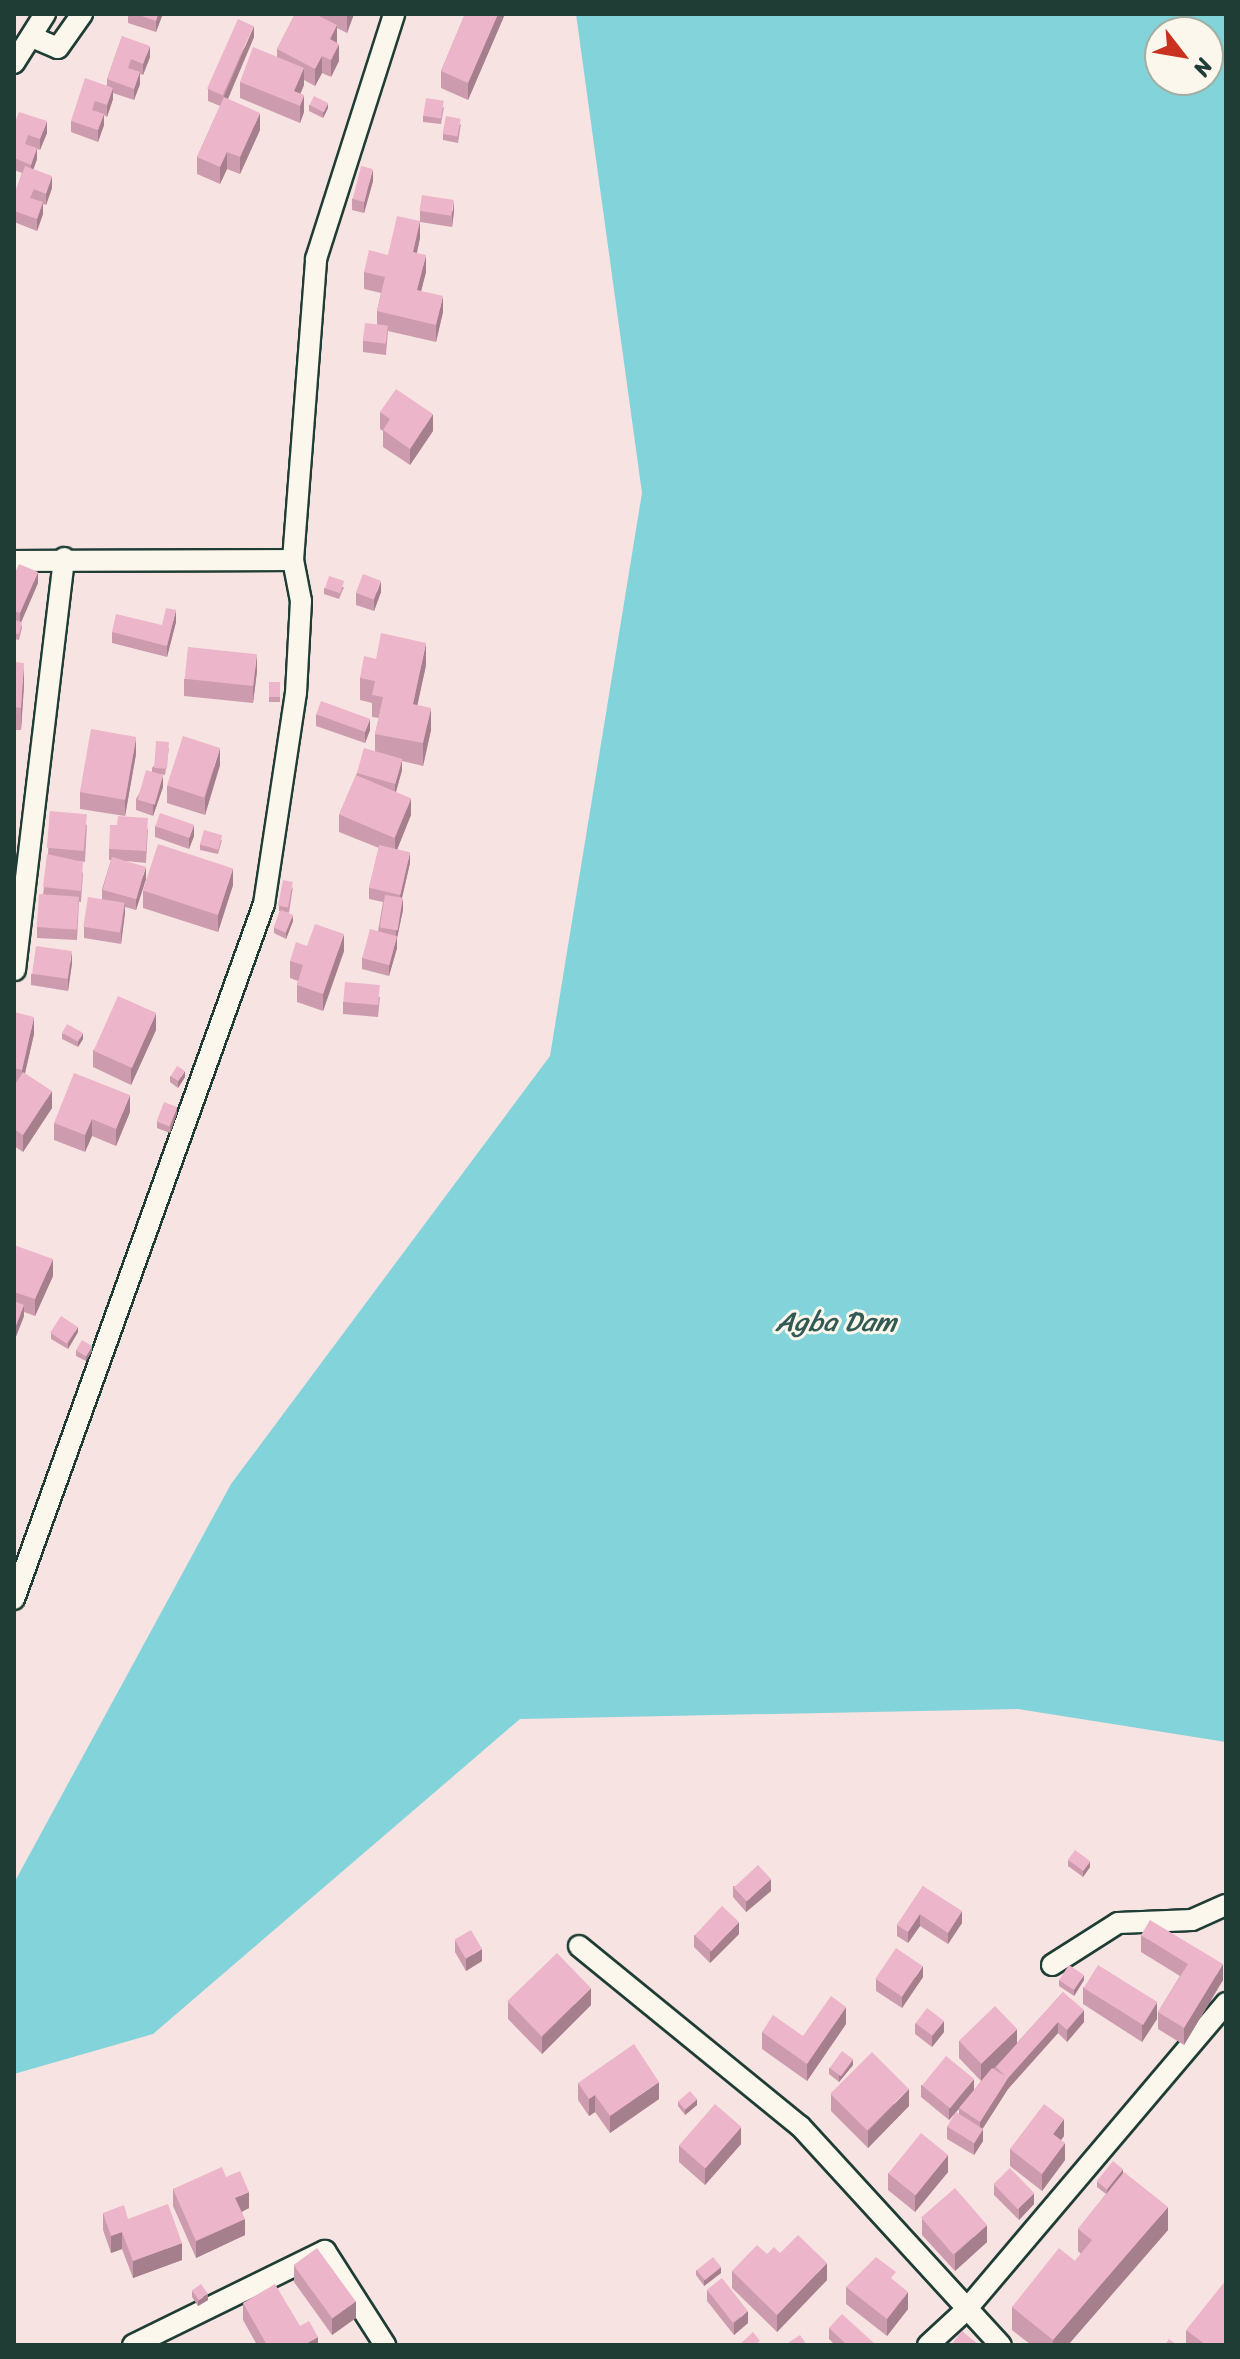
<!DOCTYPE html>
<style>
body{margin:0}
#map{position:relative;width:1240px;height:2359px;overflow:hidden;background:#f7e3e2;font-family:Sriracha,sans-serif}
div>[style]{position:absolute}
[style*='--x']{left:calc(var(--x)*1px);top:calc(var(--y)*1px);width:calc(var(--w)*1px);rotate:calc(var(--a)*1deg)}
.water>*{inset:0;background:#82d3da}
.roads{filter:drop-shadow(2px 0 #1f3d34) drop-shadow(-2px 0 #1f3d34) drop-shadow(0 2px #1f3d34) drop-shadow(0 -2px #1f3d34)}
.minor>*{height:20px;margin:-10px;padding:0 10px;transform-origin:10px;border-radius:10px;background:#fbf7ec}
.wall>*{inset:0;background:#cc9cae;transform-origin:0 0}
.shaded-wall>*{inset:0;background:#a67f8d}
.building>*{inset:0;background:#edb5ca;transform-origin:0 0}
span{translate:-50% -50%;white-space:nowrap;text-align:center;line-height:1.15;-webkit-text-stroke:6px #fbf7ec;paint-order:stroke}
.water-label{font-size:28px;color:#335b55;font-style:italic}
.frame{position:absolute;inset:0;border:16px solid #1f3d34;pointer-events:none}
.north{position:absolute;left:1144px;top:16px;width:80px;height:80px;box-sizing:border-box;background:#fbf7ec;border:2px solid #a3ada2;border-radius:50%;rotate:121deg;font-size:22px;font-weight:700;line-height:32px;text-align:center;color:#1f3d34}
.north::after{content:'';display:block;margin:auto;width:28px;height:36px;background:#c8321e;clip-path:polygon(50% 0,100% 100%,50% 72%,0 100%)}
</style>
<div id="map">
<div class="water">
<div style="clip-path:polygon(evenodd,576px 14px,1226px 14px,1226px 1742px,1018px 1709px,520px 1719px,153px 2034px,14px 2074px,14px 1883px,231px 1484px,550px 1056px,642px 493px,576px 14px,1160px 32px,1208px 32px,1208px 80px,1160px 80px,1160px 32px)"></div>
</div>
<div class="roads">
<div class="minor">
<div style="--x:32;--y:37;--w:28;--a:23"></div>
<div style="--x:58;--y:48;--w:42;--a:-54.8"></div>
<div style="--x:14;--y:63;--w:58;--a:-57.7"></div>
<div style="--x:14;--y:561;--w:279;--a:-0.2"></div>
<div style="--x:15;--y:970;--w:415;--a:-83.2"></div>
<div style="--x:14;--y:1599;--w:739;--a:-70.22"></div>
<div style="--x:264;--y:904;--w:213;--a:-81.4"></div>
<div style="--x:296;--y:693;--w:92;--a:-86.9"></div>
<div style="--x:301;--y:601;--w:42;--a:-101"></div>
<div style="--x:293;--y:560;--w:302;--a:-85.6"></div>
<div style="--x:316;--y:259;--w:257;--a:-72.3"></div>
<div style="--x:579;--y:1946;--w:285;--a:39.2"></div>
<div style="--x:800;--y:2126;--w:297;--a:47.5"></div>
<div style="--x:1052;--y:1965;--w:78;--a:-32.5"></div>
<div style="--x:1118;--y:1923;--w:74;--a:-2.3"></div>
<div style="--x:1192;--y:1920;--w:37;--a:-24"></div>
<div style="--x:133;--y:2345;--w:214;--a:-26.1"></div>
<div style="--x:325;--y:2251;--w:112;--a:57.4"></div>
<div style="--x:928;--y:2345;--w:50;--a:-42.6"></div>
<div style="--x:965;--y:2311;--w:404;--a:-49.7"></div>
</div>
</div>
<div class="wall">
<div style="clip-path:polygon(128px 14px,162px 14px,162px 16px,156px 32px,128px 23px)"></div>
<div style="clip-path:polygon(295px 14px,354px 14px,347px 33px,337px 28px,337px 43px,339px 61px,331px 77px,322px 73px,315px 86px,304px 80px,304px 85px,300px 94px,304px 112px,300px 123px,240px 98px,240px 82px,277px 57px,277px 49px)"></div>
<div style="clip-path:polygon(465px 14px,505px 14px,468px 100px,441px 88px,441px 71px)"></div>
<div style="clip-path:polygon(122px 36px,150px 57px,143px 75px,140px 74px,140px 84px,134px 100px,113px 93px,113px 99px,107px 117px,104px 115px,104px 125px,98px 142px,71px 132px,71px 121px,107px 85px,107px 79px)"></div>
<div style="clip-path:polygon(254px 37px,228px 99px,260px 130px,240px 174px,227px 169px,220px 184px,197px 174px,197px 157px,220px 106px,208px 101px,208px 89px)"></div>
<div style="clip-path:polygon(309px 105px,328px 108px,323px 118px,309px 111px)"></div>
<div style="clip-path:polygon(444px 107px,441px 124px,423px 122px,423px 116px)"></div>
<div style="clip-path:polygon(461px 124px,458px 143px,443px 140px,443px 134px)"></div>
<div style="clip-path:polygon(14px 125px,47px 133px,40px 150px,37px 149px,37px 159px,33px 170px,52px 188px,46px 205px,43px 204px,43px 214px,37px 231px,14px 222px,14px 231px,14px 196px,22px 173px,14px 170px)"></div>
<div style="clip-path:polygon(373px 181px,364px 213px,352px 210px,352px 199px)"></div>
<div style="clip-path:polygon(420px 211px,454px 211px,452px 227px,420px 222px,420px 238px,417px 253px,426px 272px,421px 291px,443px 312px,436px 342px,388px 331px,386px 355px,363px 352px,363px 341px,377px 325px,377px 311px,381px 293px,364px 289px,364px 272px,388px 255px,420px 221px)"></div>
<div style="clip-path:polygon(380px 412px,433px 431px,410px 465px,383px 447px,383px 431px,380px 429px)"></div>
<div style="clip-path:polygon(14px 575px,38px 583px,21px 622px,22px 628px,19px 640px,14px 639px)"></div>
<div style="clip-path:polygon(344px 587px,339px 599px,324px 594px,324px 588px)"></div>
<div style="clip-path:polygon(381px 592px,374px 611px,356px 605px,356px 593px)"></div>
<div style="clip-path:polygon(176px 622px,167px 657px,112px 643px,112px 632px,162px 625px)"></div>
<div style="clip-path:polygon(376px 659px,426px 665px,417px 705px,431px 730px,423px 766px,402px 761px,402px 770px,396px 792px,411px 815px,397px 849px,410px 863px,402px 898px,403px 910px,397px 938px,397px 948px,389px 976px,362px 969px,362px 958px,378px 931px,383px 902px,369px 899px,369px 888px,379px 848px,339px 832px,339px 815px,357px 773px,375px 751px,375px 734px,379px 718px,372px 717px,372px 703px,360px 700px,360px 678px)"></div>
<div style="clip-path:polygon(14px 662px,24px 685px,21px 730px,14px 730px)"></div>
<div style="clip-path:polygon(257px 671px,253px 703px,184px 696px,184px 679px)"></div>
<div style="left:269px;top:682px;width:11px;height:20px"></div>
<div style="clip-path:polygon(316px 714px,370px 730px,365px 743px,316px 726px)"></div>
<div style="clip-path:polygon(169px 748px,165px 775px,160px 774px,163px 787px,153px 816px,136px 810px,136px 799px,152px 772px,152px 768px)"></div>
<div style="clip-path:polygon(136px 754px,125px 816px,80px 809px,80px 792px)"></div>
<div style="clip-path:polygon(220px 765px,205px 815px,167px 803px,167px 786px)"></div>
<div style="clip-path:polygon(50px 811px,87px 825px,85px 862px,78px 861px,83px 874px,81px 902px,79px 902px,77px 940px,37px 938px,37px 927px,43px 895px,48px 854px)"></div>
<div style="clip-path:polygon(155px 826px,194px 836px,189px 849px,155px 837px)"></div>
<div style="clip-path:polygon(148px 829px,146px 863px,126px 861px,146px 879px,136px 910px,125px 907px,121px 944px,84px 938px,84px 927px,102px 899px,102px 889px,111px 860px,109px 860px,109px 849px)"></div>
<div style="clip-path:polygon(222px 840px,218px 854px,200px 850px,200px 844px)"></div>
<div style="clip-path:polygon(233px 885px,218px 932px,143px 908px,143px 891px)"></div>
<div style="clip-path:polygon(293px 887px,289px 913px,287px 912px,293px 921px,286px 939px,274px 933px,274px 928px,280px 911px,279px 911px,279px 906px)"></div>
<div style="clip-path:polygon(307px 946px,344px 951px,323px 1011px,297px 1002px,297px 985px,298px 981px,290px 978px,290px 961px)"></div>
<div style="clip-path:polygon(72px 963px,68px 991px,31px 985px,31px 974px)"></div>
<div style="clip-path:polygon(380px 997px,378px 1017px,343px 1014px,343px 1002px)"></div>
<div style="clip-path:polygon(14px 1012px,34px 1034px,25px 1073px,52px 1108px,23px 1152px,14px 1146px)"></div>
<div style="clip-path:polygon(156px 1030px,131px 1085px,93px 1067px,93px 1050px)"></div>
<div style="clip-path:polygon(62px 1033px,83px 1039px,78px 1047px,62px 1039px)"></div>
<div style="clip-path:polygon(170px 1076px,185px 1077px,178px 1088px,170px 1082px)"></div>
<div style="clip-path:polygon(130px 1112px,116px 1146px,92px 1136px,85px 1152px,54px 1140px,54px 1123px)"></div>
<div style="clip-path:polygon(177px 1113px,170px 1133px,157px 1128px,157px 1122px)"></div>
<div style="clip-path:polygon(14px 1245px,53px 1276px,35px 1316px,24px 1312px,24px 1316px,15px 1339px)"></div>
<div style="clip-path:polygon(78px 1332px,68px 1349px,51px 1339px,51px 1333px)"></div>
<div style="clip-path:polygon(76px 1350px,92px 1351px,86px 1361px,76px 1356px)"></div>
<div style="clip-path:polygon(1068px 1860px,1090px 1867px,1083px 1877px,1068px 1866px)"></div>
<div style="clip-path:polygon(733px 1886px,771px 1891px,746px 1912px,733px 1897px)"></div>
<div style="clip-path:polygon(923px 1886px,962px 1923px,948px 1944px,920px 1926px,908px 1943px,897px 1936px,897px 1925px)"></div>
<div style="clip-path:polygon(739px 1934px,710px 1963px,694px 1947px,694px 1935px)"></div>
<div style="clip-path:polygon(1141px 1935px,1223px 1980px,1184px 2045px,1158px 2029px,1158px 2012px,1180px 1976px,1141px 1952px)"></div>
<div style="clip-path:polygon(455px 1940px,482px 1961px,466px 1971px,455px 1952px)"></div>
<div style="clip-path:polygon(923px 1977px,902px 2008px,876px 1991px,876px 1979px)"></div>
<div style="clip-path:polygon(1059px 1980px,1084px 1980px,1074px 1996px,1059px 1986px)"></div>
<div style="clip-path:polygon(1083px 1987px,1157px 2019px,1142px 2042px,1083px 2004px)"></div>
<div style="clip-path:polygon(1063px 1992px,1084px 2022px,1067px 2042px,1058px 2033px,1008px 2089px,982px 2129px,983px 2141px,974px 2155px,947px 2139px,947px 2127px,959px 2114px,959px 2109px,949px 2120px,921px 2097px,921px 2085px,974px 2090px,981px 2081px,959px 2058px,959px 2041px,1017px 2043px)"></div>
<div style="clip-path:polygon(508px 2002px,591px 2005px,542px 2054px,508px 2019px)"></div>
<div style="clip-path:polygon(915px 2023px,944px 2032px,932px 2047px,915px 2034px)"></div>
<div style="clip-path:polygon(846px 2024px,807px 2081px,762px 2049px,762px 2032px,803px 2036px)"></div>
<div style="clip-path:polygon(853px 2065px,839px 2082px,829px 2074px,829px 2068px)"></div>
<div style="clip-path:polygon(578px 2083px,659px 2099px,610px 2133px,595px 2112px,589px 2116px,578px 2100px)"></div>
<div style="clip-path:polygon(831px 2094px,909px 2106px,868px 2148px,831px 2111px)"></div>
<div style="clip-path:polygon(678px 2101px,697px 2105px,685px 2115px,678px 2106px)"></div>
<div style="clip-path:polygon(1064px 2136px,1061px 2140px,1065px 2160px,1042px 2191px,1010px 2166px,1010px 2149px)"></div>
<div style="clip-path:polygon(741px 2144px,705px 2185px,679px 2162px,679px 2145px)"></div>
<div style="clip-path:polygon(948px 2172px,915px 2212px,888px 2190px,888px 2173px)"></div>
<div style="clip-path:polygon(1123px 2173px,1168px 2230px,1068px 2345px,1031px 2345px,1012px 2330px,1012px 2307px,1075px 2261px,1081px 2254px,1078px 2251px,1078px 2229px,1106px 2194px,1097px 2187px,1097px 2182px)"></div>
<div style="clip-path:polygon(226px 2177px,249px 2208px,242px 2212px,245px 2235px,196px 2258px,173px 2206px,173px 2189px)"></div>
<div style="clip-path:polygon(994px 2184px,1034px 2204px,1019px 2220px,994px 2195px)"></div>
<div style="clip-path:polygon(103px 2213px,128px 2219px,182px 2260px,133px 2278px,122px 2249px,111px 2253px,103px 2230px)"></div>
<div style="clip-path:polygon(922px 2218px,987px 2242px,955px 2271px,922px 2235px)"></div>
<div style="clip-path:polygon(780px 2253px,827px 2280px,777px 2332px,732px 2288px,732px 2271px,767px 2254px)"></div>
<div style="clip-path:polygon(294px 2265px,356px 2318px,332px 2335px,294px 2282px)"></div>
<div style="clip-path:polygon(696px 2270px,721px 2273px,704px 2286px,696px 2275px)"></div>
<div style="clip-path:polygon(896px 2282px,908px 2309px,887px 2336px,846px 2304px,846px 2287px)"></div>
<div style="clip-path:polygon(707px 2290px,748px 2323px,734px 2335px,707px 2301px)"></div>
<div style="clip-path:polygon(192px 2291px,208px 2300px,198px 2306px,192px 2297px)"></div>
<div style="clip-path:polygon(243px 2303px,300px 2326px,318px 2345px,257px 2345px,243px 2320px)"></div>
<div style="clip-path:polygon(829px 2328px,876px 2345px,835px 2345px,829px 2339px)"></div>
<div style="clip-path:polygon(1186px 2330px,1226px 2345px,1186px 2345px)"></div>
</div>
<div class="shaded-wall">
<div style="clip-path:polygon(158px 14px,162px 14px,162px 16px,156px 32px,156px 21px)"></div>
<div style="clip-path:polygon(348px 14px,354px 14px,347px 33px,347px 16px)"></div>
<div style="clip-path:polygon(498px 14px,505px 14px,468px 100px,468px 83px)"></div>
<div style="clip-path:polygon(337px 25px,337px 42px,330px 56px,330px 39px)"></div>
<div style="clip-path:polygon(254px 26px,254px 37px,224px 108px,224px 96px)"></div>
<div style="clip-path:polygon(339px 44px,339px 61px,331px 77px,331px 60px)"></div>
<div style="clip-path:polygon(150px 46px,150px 57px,143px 75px,143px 64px)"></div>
<div style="clip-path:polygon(322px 56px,322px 73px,315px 86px,315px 69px)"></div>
<div style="clip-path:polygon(304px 68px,304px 85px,296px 104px,294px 91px)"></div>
<div style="clip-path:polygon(140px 72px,140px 84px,134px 100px,134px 89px)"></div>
<div style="clip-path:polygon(113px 88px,113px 99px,107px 117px,107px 105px)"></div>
<div style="clip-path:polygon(304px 95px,304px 112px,300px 123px,300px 106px)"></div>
<div style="clip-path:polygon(328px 103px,328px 108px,323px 118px,323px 112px)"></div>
<div style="clip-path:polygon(260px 113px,260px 130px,240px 174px,240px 157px)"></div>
<div style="clip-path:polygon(104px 114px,104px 125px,98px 142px,98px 130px)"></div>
<div style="clip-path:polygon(47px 121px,47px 133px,40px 150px,40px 139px)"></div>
<div style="clip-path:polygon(37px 148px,37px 159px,31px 176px,31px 165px)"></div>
<div style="clip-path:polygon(227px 152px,227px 169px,220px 184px,220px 167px)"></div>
<div style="clip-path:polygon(373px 169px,373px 181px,364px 213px,364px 202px)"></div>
<div style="clip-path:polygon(52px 176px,52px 188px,46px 205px,46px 194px)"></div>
<div style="clip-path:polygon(454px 200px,454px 211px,452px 227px,452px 216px)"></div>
<div style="clip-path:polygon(43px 202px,43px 214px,37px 231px,37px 219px)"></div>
<div style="clip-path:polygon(420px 221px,420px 238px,413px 269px,413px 252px)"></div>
<div style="clip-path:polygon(426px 255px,426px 272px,417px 307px,417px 290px)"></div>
<div style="clip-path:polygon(443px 296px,443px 312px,436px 342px,436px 325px)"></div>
<div style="clip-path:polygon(433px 414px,433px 431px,410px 465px,410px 449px)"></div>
<div style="clip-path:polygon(38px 572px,38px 583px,20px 625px,20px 613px)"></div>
<div style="clip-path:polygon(381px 581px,381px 592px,374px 611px,374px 600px)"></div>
<div style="clip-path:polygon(176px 610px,176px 622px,167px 657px,167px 646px)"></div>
<div style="clip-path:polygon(426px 643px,426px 665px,413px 726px,413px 704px)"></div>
<div style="clip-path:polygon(257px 654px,257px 671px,253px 703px,253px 686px)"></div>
<div style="clip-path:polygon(24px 663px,24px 685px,21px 730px,21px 708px)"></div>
<div style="clip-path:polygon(431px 708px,431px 730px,423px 766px,423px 743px)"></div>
<div style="clip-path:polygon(370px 719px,370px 730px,365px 743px,365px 732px)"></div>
<div style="clip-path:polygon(136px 737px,136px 754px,125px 816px,125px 799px)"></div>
<div style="clip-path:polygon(220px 748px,220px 765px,205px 815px,205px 798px)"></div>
<div style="clip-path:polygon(402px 759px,402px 770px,395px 795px,395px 784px)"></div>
<div style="clip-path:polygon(163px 775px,163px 787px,153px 816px,153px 804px)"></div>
<div style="clip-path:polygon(411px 798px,411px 815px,395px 855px,395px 838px)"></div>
<div style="clip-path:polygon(194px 825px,194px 836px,189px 849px,189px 838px)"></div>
<div style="clip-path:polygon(410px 852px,410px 863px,400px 906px,400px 895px)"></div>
<div style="clip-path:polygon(146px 867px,146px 879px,136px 910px,136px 899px)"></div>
<div style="clip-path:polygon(233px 868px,233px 885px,218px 932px,218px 915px)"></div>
<div style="clip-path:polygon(403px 898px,403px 910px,397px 938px,397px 948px,389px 976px,389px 965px,396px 940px,396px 931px)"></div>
<div style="clip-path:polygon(125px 903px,125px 914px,121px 944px,121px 933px)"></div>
<div style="clip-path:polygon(293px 915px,293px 921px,286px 939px,286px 933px)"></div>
<div style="clip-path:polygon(344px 934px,344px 951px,323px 1011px,323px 994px)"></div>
<div style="clip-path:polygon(72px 951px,72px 963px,68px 991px,68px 979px)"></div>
<div style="clip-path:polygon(156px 1013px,156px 1030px,131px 1085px,131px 1068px)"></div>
<div style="clip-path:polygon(34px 1017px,34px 1034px,22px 1086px,22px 1070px)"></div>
<div style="clip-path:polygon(83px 1033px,83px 1039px,78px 1047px,78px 1042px)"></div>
<div style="clip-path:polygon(185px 1071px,185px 1077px,178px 1088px,178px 1082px)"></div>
<div style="clip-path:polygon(52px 1091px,52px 1108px,23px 1152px,23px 1135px)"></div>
<div style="clip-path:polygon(130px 1095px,130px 1112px,116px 1146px,116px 1129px)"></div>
<div style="clip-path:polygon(177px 1107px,177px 1113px,170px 1133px,170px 1127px)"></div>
<div style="clip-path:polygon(92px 1119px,92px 1136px,85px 1152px,85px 1135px)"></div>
<div style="clip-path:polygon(53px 1259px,53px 1276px,35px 1316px,35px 1299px)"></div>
<div style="clip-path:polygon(24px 1305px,24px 1316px,15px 1339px,15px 1328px)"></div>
<div style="clip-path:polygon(78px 1327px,78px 1332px,68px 1349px,68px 1343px)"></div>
<div style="clip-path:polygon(92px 1346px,92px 1351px,86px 1361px,86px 1356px)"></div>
<div style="clip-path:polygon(1090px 1861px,1090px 1867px,1083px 1877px,1083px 1871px)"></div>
<div style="clip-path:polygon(771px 1879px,771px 1891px,746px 1912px,746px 1901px)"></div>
<div style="clip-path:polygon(962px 1911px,962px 1923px,948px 1944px,948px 1933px)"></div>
<div style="clip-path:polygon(920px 1914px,920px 1926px,908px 1943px,908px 1932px)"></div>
<div style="clip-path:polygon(739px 1922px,739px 1934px,710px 1963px,710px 1952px)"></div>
<div style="clip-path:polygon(482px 1949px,482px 1961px,466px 1971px,466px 1959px)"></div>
<div style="clip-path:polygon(1223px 1964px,1223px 1980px,1184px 2045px,1184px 2028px)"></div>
<div style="clip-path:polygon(923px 1966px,923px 1977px,902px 2008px,902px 1997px)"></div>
<div style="clip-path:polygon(1084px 1975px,1084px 1980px,1074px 1996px,1074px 1990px)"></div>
<div style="clip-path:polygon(591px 1988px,591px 2005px,542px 2054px,542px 2037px)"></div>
<div style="clip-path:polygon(1157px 2002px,1157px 2019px,1142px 2042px,1142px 2025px)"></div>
<div style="clip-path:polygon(846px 2007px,846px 2024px,807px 2081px,807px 2064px)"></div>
<div style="clip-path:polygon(1084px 2010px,1084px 2022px,1067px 2042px,1067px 2030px)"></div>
<div style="clip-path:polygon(944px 2021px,944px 2032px,932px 2047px,932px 2036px)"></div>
<div style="clip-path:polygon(1058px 2022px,1058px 2033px,1008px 2089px,980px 2133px,980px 2122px,1008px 2078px)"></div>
<div style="clip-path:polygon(1017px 2029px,1017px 2045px,981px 2081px,981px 2064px)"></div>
<div style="clip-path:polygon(853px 2059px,853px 2065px,839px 2082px,839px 2076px)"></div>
<div style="clip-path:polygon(974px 2079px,974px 2091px,949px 2120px,949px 2109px)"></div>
<div style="clip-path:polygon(659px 2082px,659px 2099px,610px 2133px,610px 2116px)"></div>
<div style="clip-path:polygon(909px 2089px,909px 2106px,868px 2148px,868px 2131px)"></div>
<div style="clip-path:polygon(595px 2095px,595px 2112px,589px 2116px,589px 2099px)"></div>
<div style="clip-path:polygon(697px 2099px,697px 2105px,685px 2115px,685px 2109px)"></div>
<div style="clip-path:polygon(1064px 2119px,1064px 2136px,1053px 2151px,1053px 2134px)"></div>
<div style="clip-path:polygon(741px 2127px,741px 2144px,705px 2185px,705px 2168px)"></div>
<div style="clip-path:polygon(983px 2129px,983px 2141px,974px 2155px,974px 2144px)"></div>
<div style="clip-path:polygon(1065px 2143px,1065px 2160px,1042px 2191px,1042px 2174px)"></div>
<div style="clip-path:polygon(948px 2155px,948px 2172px,915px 2212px,915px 2195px)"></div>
<div style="clip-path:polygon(1123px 2169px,1123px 2175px,1107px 2195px,1107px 2190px)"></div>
<div style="clip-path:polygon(249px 2192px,249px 2208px,235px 2215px,235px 2198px)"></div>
<div style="clip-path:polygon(1034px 2193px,1034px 2204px,1019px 2220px,1019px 2208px)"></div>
<div style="clip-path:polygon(1168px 2207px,1168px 2230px,1068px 2345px,1053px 2345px,1053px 2340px)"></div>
<div style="clip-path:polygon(245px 2219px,245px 2235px,196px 2258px,196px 2241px)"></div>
<div style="clip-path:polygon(987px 2225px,987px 2242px,955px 2271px,955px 2254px)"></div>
<div style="clip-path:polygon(122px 2232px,122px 2249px,111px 2253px,111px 2236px)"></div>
<div style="clip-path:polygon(182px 2243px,182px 2260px,133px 2278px,133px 2261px)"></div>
<div style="clip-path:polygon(827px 2263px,827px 2280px,777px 2332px,777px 2315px)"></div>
<div style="clip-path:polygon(721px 2267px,721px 2273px,704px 2286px,704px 2280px)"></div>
<div style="clip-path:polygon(908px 2292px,908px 2309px,887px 2336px,887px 2319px)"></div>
<div style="clip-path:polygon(208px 2294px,208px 2300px,198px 2306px,198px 2301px)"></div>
<div style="clip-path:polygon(356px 2301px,356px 2318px,332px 2335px,332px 2318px)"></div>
<div style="clip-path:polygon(748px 2311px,748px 2323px,734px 2335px,734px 2323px)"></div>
<div style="clip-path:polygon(318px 2337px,318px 2345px,304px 2345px)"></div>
</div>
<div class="building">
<div style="clip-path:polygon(136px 14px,158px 14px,156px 21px)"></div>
<div style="clip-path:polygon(295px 14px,315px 14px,337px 25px,330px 39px,339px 44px,331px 60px,322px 56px,315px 69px,277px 49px)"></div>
<div style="clip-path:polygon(465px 14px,498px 14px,468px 83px,441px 71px)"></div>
<div style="left:238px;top:19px;width:17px;height:76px;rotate:24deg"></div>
<div style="clip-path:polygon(122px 36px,150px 46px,143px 64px,131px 59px,128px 68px,140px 72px,134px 89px,107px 79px)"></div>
<div style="clip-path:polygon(253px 47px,304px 68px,294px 91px,304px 95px,300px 106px,240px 82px)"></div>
<div style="clip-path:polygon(85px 78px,113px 88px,107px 105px,95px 101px,92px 110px,104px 114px,98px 130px,71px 121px)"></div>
<div style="left:314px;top:96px;width:16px;height:10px;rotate:27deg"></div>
<div style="clip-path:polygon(224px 97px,260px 113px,240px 157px,227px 152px,220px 167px,197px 157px)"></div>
<div style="left:426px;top:98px;width:18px;height:18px;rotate:9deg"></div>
<div style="clip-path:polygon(19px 112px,47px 121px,40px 139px,28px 135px,25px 144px,37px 148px,31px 165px,14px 158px,14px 125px)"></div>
<div style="left:446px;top:116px;width:15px;height:18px;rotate:11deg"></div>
<div style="clip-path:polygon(25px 166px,52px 176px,46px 194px,34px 189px,30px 198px,43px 202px,37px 219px,14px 211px,14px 196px)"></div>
<div style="left:361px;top:166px;width:12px;height:34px;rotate:14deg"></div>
<div style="left:422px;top:195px;width:32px;height:16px;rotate:9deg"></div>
<div style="clip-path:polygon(397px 216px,420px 221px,413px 252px,426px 255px,417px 290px,443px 296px,436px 325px,377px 311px,385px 277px,364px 272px,369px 250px,388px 255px)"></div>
<div style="left:365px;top:323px;width:23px;height:18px;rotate:7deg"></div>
<div style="clip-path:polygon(396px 389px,433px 414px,410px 449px,383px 430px,390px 419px,380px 412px)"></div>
<div style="clip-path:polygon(19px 564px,38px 572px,20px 613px,14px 611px,14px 575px)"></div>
<div style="left:363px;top:574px;width:19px;height:20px;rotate:21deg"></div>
<div style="left:329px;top:576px;width:16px;height:13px;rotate:18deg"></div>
<div style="clip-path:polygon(166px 608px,176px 610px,167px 646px,112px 632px,116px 614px,162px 625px)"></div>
<div style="clip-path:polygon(14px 620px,22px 622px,19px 634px,14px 633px)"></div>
<div style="clip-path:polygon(381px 633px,426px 643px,413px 704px,431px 708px,423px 743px,375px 734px,383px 697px,372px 695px,375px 681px,360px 678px,364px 656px,376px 659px)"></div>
<div style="left:188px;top:647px;width:69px;height:32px;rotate:6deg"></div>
<div style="clip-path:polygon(14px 662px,24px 663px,21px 708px,14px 707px)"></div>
<div style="left:269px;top:682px;width:11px;height:15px"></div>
<div style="left:321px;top:701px;width:52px;height:14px;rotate:20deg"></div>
<div style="left:91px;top:729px;width:46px;height:64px;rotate:10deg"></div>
<div style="left:183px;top:736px;width:39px;height:52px;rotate:18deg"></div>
<div style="left:156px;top:741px;width:13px;height:27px;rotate:4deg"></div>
<div style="left:364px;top:748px;width:40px;height:26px;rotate:16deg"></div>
<div style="left:146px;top:770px;width:18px;height:31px;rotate:16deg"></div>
<div style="left:356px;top:775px;width:60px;height:43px;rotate:23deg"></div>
<div style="left:50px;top:811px;width:37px;height:37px;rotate:5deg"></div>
<div style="left:160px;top:813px;width:36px;height:14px;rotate:19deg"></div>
<div style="clip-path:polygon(118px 816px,148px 818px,146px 851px,109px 849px,110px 825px,117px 825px)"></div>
<div style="left:204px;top:830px;width:19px;height:15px;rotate:16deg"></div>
<div style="left:158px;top:844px;width:79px;height:49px;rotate:18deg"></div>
<div style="left:379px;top:845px;width:32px;height:44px;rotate:13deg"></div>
<div style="clip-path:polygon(47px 854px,83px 862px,81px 891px,43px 887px)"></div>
<div style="left:112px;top:857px;width:35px;height:34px;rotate:16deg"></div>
<div style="left:283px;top:880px;width:10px;height:26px;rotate:11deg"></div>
<div style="left:39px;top:894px;width:40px;height:33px;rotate:4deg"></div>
<div style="left:385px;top:895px;width:18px;height:33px;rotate:9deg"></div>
<div style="left:88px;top:897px;width:37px;height:30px;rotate:9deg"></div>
<div style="left:281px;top:910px;width:13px;height:19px;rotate:23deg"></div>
<div style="clip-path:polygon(315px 924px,344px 934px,323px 994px,297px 985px,303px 965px,290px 961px,296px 942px,307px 946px)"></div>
<div style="left:370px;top:929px;width:28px;height:30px;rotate:15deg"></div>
<div style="left:36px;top:946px;width:36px;height:28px;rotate:8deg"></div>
<div style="left:345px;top:982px;width:35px;height:20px;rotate:5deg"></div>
<div style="left:118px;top:996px;width:42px;height:60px;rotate:24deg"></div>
<div style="clip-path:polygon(14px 1012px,34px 1017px,22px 1070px,14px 1068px)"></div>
<div style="left:67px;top:1024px;width:18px;height:10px;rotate:29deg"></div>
<div style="left:177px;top:1066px;width:9px;height:12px;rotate:32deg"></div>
<div style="clip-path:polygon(23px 1072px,52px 1091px,23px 1135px,14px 1129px,14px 1086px)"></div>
<div style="clip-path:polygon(74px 1073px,130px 1095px,116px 1129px,92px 1119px,85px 1135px,54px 1123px)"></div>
<div style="left:164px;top:1102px;width:14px;height:21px;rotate:21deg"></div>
<div style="clip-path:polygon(14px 1245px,53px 1259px,35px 1299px,14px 1292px)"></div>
<div style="clip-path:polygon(14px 1301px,24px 1305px,15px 1328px,14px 1328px)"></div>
<div style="left:61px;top:1316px;width:20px;height:20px;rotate:33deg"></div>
<div style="left:82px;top:1340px;width:12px;height:12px;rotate:31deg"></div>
<div style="left:1075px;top:1850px;width:19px;height:12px;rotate:36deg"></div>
<div style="left:758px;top:1865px;width:19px;height:33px;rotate:47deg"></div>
<div style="clip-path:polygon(923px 1886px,962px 1911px,948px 1933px,920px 1914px,908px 1932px,897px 1925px)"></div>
<div style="left:722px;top:1906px;width:23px;height:40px;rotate:43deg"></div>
<div style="clip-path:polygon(1150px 1920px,1223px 1964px,1184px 2028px,1158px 2012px,1188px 1964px,1141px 1935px)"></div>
<div style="left:471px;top:1930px;width:22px;height:19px;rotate:60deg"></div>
<div style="left:896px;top:1948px;width:32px;height:37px;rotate:34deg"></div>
<div style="left:557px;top:1953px;width:49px;height:69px;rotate:46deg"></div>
<div style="left:1069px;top:1965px;width:18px;height:18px;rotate:34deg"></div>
<div style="left:1098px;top:1965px;width:70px;height:27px;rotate:32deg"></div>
<div style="clip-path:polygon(1063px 1992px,1084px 2010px,1067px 2030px,1058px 2022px,1008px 2078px,980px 2122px,959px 2108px,992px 2068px,1005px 2076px,996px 2067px)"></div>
<div style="clip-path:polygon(831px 1996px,846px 2007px,807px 2064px,762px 2032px,773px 2015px,803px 2036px)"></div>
<div style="left:995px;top:2006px;width:32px;height:50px;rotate:46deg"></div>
<div style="left:927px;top:2008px;width:21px;height:19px;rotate:37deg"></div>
<div style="clip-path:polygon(634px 2044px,659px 2082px,610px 2116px,595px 2095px,589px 2099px,578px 2083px)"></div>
<div style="left:842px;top:2051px;width:14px;height:21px;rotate:36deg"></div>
<div style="left:872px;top:2052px;width:52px;height:59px;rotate:45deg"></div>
<div style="left:946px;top:2056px;width:36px;height:38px;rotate:39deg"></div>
<div style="left:690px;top:2091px;width:11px;height:16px;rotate:49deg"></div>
<div style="left:715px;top:2104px;width:35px;height:55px;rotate:41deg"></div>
<div style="clip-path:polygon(1044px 2104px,1064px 2119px,1053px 2134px,1065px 2143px,1042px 2174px,1010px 2149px)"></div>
<div style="left:956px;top:2112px;width:32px;height:17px;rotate:32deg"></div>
<div style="left:921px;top:2133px;width:35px;height:52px;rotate:39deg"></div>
<div style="left:1113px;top:2161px;width:13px;height:26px;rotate:39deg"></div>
<div style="clip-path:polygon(222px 2167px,226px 2177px,240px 2171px,249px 2192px,235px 2198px,245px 2219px,196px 2241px,173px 2189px)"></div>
<div style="left:1010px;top:2168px;width:35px;height:23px;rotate:46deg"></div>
<div style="clip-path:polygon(1124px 2172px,1168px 2207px,1053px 2340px,1012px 2307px,1059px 2248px,1075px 2261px,1092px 2240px,1078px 2229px)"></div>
<div style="left:955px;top:2188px;width:49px;height:45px;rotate:49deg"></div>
<div style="clip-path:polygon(168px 2204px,182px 2243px,133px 2261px,122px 2232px,111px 2236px,103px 2213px,124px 2205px,128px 2219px)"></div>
<div style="clip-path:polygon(798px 2235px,827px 2263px,777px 2315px,732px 2271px,757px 2245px,767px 2254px,774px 2247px,780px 2253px)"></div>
<div style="left:317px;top:2248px;width:66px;height:29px;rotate:54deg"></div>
<div style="left:713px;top:2257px;width:13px;height:21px;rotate:51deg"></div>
<div style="clip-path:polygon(876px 2257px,896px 2272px,891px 2278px,908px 2292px,887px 2319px,846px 2287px)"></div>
<div style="left:722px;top:2278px;width:42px;height:19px;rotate:52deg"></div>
<div style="clip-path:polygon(1226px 2280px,1226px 2345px,1206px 2345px,1186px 2330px)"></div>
<div style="left:201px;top:2284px;width:12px;height:11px;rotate:55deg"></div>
<div style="clip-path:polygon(275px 2284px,300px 2326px,309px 2321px,318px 2337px,304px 2345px,267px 2345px,243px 2303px)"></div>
<div style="clip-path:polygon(842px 2314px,876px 2345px,847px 2345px,829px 2328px)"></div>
<div style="clip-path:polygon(962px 2331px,979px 2345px,951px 2345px)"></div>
<div style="clip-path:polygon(753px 2332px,760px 2341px,755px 2345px,739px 2345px)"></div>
<div style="clip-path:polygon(800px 2335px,807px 2345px,785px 2345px)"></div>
<div style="clip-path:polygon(1169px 2339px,1177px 2345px,1165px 2345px)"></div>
</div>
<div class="water-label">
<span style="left:836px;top:1322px">Agba Dam</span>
</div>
<div class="frame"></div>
<div class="north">N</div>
</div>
